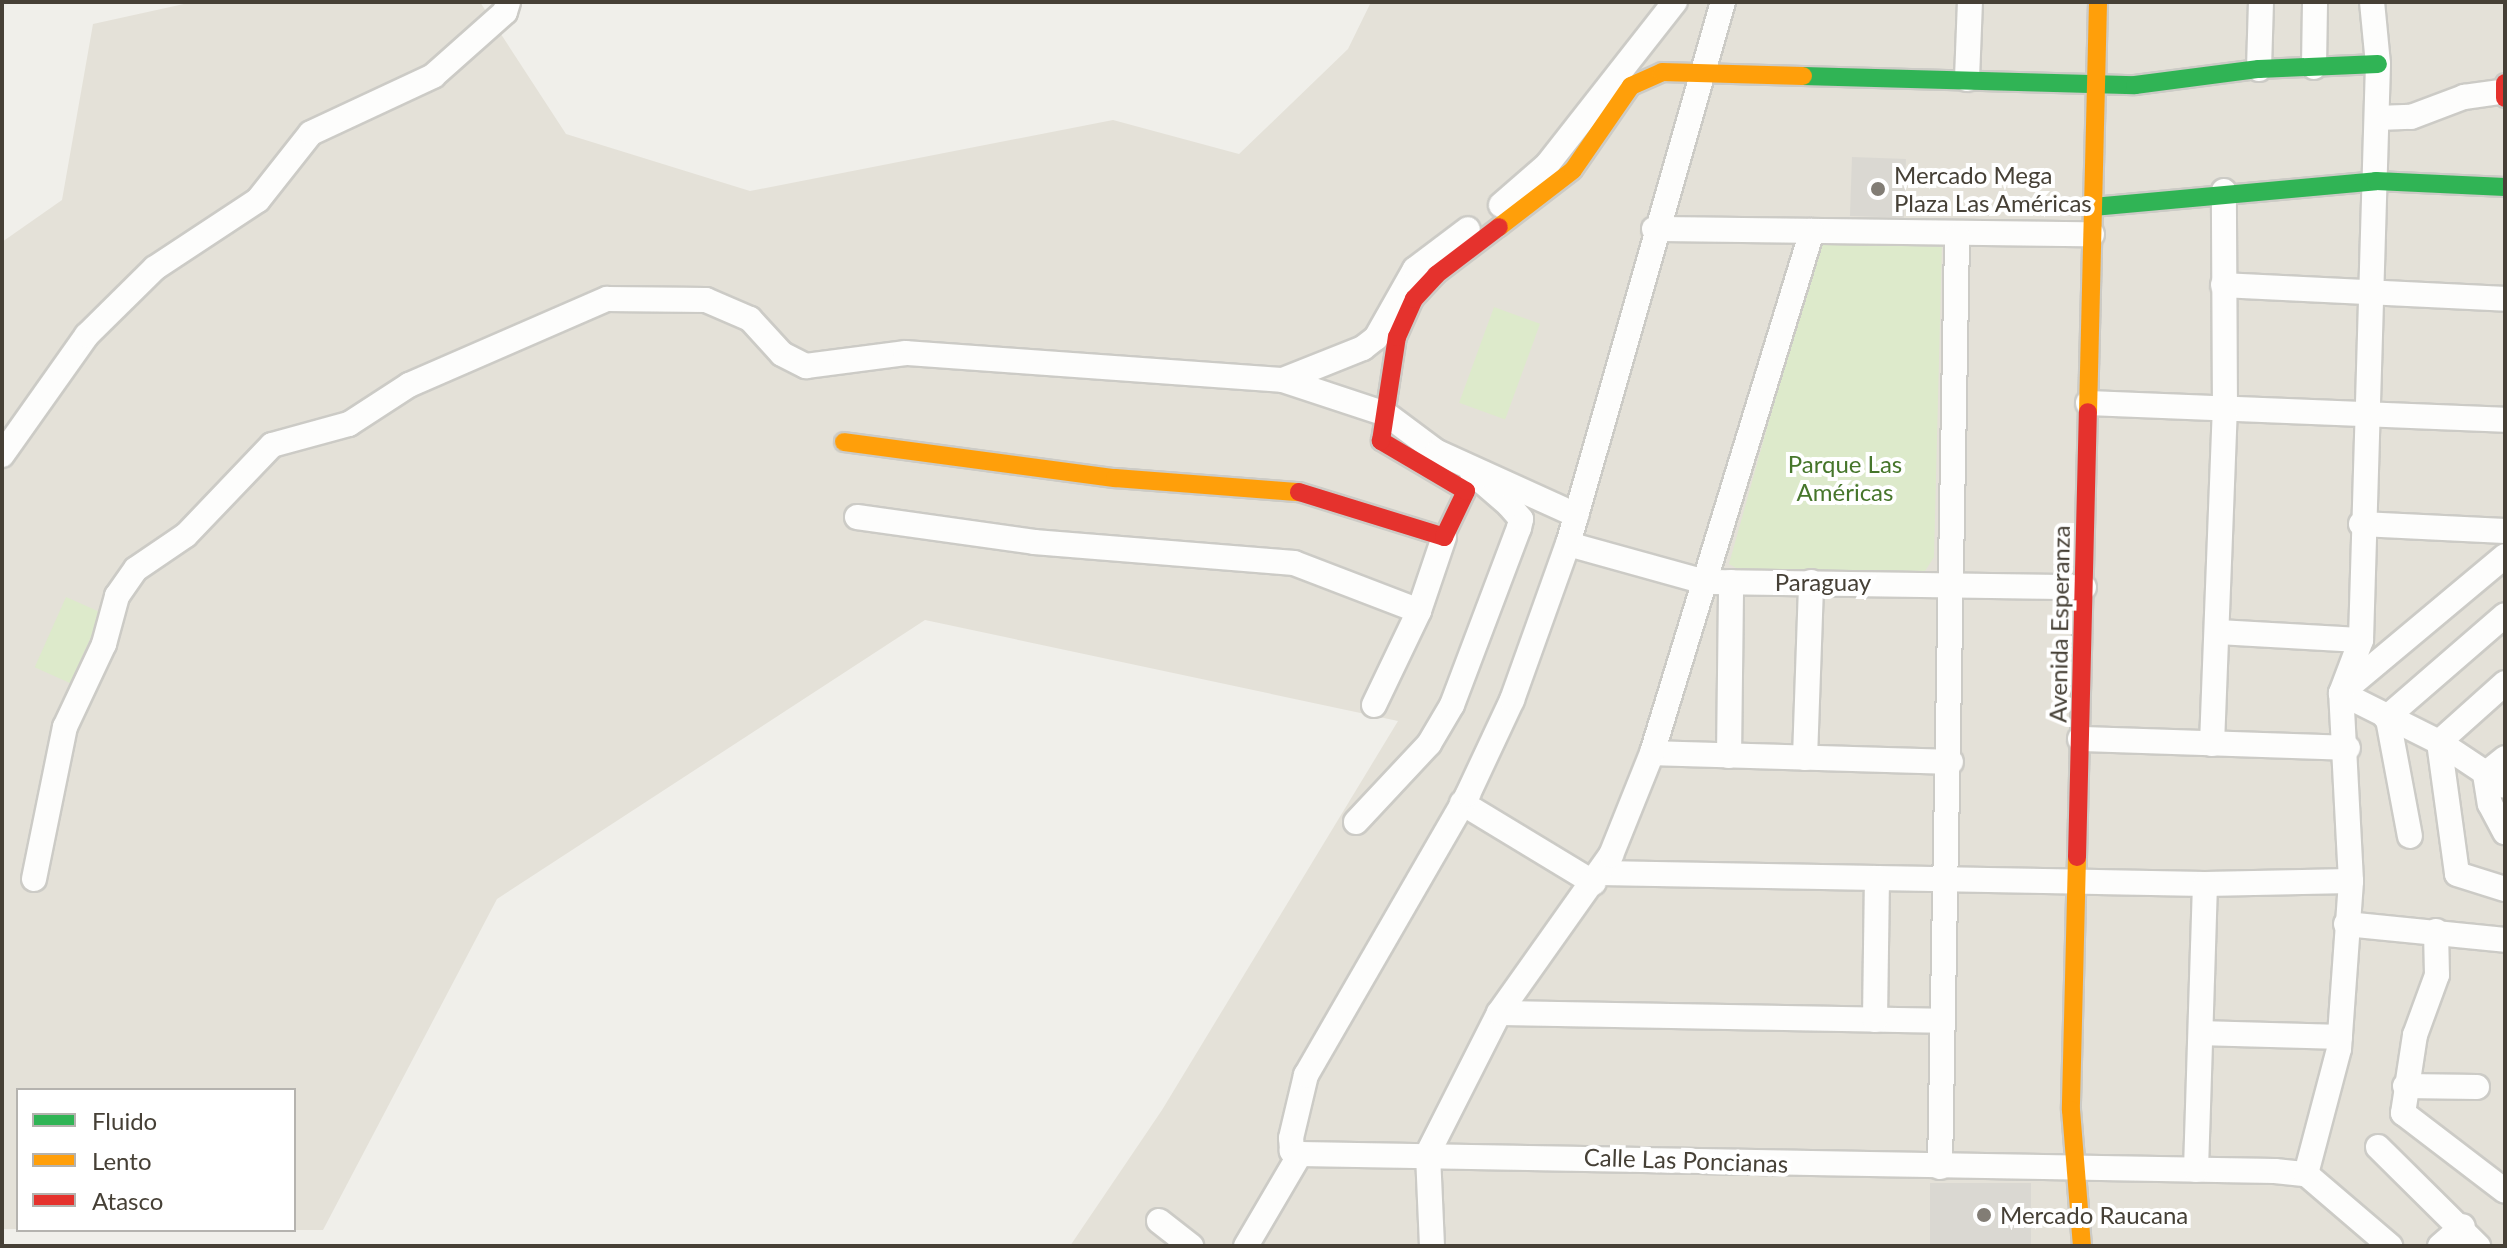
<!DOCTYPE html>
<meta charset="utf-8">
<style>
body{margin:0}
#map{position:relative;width:2507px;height:1248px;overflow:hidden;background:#f0efea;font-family:Lato,sans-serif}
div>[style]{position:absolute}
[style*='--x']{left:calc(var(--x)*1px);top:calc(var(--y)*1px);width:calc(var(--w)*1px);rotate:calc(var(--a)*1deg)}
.residential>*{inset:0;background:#e4e1d8}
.green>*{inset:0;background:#ddeacb;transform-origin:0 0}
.building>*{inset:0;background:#dad8d2;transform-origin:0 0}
.roads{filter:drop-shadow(2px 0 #cccbc6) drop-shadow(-2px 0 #cccbc6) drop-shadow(0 2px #cccbc6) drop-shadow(0 -2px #cccbc6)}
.street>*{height:24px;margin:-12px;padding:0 12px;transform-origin:12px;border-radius:12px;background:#fdfdfc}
.fast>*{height:18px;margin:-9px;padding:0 9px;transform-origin:9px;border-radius:9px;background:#30b455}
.slow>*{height:18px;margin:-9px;padding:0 9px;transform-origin:9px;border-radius:9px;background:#ff9f0a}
.jam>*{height:18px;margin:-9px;padding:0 9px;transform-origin:9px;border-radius:9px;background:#e5322d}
.dots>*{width:22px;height:22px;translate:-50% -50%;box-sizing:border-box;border:4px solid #fff;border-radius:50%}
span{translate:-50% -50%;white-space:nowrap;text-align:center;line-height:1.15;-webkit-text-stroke:8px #fff;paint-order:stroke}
.poi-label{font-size:24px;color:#464036}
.left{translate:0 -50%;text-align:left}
.park-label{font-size:24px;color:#46762b}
.street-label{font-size:24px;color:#464036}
.frame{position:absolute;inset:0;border:4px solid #464036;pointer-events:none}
.legend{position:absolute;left:16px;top:1088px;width:280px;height:144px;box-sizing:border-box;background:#fff;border:2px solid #b5b3af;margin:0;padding:10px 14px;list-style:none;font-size:24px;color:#464036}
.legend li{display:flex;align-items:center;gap:16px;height:40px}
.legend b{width:40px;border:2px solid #b5b3af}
</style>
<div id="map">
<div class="residential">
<div style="clip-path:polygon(193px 2px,480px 2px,566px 134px,750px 191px,1113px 120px,1239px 154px,1348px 49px,1371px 2px,2505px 2px,2505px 1246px,1070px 1246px,1162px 1110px,1398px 721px,925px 620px,497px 899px,323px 1230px,292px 1230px,294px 1090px,18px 1090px,18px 1229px,2px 1229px,2px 242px,62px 200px,93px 24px)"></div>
</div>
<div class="green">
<div style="clip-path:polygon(1820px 239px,1942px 242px,1934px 557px,1925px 571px,1738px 569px,1729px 564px)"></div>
<div style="left:1494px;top:307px;width:49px;height:102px;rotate:20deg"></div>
<div style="left:66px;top:597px;width:39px;height:77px;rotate:24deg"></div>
</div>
<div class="building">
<div style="left:1852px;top:157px;width:54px;height:59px;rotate:2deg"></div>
<div style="left:1930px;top:1183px;width:101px;height:63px"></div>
</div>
<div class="roads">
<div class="street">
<div style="--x:2314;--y:67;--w:65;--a:-89.1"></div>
<div style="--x:2259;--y:69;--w:67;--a:-88.3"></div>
<div style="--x:1967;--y:79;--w:77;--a:-87.8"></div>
<div style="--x:2377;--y:118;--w:34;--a:-2"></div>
<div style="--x:2411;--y:117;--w:57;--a:-20.7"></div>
<div style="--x:2464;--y:97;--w:37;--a:-8"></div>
<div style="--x:1501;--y:205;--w:61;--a:-41"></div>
<div style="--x:1547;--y:165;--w:207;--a:-51.9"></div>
<div style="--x:1654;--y:229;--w:438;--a:0.7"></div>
<div style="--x:2223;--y:285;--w:282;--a:2.8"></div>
<div style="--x:1283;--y:380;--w:86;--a:-21.8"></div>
<div style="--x:1363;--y:348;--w:16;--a:-38"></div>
<div style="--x:1376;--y:338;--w:79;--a:-60.5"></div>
<div style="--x:1415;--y:269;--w:66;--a:-37"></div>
<div style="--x:2088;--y:403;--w:417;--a:2.3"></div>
<div style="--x:2;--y:455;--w:147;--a:-54.7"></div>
<div style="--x:87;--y:335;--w:95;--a:-44.6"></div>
<div style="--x:155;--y:268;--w:123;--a:-33.4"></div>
<div style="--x:258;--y:200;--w:85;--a:-51.7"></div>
<div style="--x:311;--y:133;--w:135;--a:-25"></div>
<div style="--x:433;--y:76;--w:96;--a:-41.6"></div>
<div style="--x:505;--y:12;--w:10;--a:-73"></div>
<div style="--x:857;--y:517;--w:179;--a:8"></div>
<div style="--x:1034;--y:542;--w:261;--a:4.6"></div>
<div style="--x:1294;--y:563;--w:134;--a:21"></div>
<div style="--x:2361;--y:524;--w:144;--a:2.8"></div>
<div style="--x:1568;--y:544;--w:142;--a:15.5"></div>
<div style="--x:1705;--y:582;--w:379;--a:0.8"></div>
<div style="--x:2505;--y:556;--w:214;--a:140.1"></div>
<div style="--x:2341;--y:693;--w:110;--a:26.6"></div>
<div style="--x:2439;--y:742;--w:79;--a:33.7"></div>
<div style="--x:2217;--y:632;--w:144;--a:3.2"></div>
<div style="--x:2505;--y:683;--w:89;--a:138.2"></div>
<div style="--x:2439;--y:742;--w:133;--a:82.2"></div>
<div style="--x:2457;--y:874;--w:50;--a:17.4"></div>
<div style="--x:1374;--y:705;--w:104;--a:-64.4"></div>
<div style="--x:1419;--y:611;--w:78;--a:-71.3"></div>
<div style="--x:2386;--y:718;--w:157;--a:-40.9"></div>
<div style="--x:2388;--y:719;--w:119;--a:79.4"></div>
<div style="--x:2080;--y:739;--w:268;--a:1.9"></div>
<div style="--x:2212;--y:744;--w:333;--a:-87.8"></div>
<div style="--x:2225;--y:411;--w:220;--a:-90.3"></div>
<div style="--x:1652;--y:753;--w:299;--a:1.7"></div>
<div style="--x:1729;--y:756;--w:174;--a:-89.3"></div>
<div style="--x:1805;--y:758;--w:176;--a:-88"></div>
<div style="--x:2505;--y:758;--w:26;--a:141"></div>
<div style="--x:2485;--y:774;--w:30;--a:81"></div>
<div style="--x:2490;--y:804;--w:32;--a:62"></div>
<div style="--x:1462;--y:803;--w:154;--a:31.2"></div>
<div style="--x:1356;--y:822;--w:107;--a:-46.9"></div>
<div style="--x:1429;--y:744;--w:45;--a:-59.5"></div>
<div style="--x:1452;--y:705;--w:189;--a:-69.3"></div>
<div style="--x:1519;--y:528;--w:9;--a:-77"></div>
<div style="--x:1521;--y:519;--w:18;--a:-131"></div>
<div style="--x:1509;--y:505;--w:49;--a:-139.1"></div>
<div style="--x:1600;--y:873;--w:605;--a:1.04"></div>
<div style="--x:2205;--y:884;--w:146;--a:-1.2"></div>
<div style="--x:34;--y:879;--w:155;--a:-78.5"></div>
<div style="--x:65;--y:727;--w:92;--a:-64.8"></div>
<div style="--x:104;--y:644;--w:50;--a:-74.8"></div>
<div style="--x:117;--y:596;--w:33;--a:-55"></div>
<div style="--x:136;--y:569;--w:60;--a:-34.2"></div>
<div style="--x:186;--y:535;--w:124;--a:-46.3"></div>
<div style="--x:272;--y:445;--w:80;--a:-15.3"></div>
<div style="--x:349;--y:424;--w:72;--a:-33"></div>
<div style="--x:409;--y:385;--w:216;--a:-23.5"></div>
<div style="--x:607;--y:299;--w:99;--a:0.6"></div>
<div style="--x:706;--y:300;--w:48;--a:23.4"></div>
<div style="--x:750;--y:319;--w:47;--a:47.6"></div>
<div style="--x:782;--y:354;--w:27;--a:27"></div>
<div style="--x:806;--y:366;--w:101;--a:-7.4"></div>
<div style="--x:906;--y:353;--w:378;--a:4.1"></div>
<div style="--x:1283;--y:380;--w:108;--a:18.3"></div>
<div style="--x:1386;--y:414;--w:64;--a:36.7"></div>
<div style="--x:1437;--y:452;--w:153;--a:24.4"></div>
<div style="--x:2346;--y:924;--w:160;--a:5.7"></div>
<div style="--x:2436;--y:931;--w:44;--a:88.7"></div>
<div style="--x:2437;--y:975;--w:64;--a:110.1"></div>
<div style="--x:2415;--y:1035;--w:79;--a:98.7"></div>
<div style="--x:2403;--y:1113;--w:128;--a:37.4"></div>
<div style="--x:1499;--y:1013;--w:444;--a:1"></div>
<div style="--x:1875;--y:1020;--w:142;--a:-89.2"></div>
<div style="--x:2201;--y:1033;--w:139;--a:1.6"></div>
<div style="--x:2405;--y:1086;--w:72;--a:0.8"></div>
<div style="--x:2378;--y:1147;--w:141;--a:44.7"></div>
<div style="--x:1300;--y:1154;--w:9;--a:-159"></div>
<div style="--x:1292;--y:1151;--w:13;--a:-94"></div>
<div style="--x:1291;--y:1138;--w:65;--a:-76.6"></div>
<div style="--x:1306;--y:1075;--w:324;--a:-60"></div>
<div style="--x:1468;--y:794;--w:104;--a:-64.9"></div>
<div style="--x:1512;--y:700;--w:166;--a:-70.3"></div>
<div style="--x:1568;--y:544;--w:564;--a:-74.04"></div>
<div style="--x:1300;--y:1154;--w:975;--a:1"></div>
<div style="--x:2275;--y:1171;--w:31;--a:6"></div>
<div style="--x:2306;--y:1174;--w:111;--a:40.6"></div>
<div style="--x:1940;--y:1167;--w:931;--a:-88.95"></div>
<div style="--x:2196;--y:1170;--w:286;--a:-88.2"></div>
<div style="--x:2306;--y:1174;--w:129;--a:-75.2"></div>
<div style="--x:2339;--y:1049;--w:168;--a:-85.9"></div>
<div style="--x:2351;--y:881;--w:188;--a:-93"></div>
<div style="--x:2341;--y:693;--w:57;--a:-69.3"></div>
<div style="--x:2361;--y:640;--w:576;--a:-88.31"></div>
<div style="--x:2378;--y:64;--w:62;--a:-95.5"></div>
<div style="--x:1159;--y:1221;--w:41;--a:38"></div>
<div style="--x:1246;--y:1246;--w:107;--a:-59.6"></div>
<div style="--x:1432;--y:1246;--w:93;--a:-92.5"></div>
<div style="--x:1428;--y:1153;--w:157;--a:-63.1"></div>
<div style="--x:1499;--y:1013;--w:194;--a:-54.7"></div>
<div style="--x:1611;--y:855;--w:110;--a:-68.1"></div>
<div style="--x:1652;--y:753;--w:546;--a:-72.96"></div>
<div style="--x:2440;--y:1246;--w:30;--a:-41"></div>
</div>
<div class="fast">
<div style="--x:1803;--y:76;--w:332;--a:1.6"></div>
<div style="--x:2135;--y:85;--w:125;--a:-7.4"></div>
<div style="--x:2259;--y:69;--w:119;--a:-2.4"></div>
<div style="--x:2093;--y:207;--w:284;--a:-5.2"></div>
<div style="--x:2376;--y:181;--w:129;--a:2.7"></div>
</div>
<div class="slow">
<div style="--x:1499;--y:227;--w:93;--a:-37.6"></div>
<div style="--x:1573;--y:170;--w:102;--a:-55.4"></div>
<div style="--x:1631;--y:86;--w:34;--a:-24"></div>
<div style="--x:1662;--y:72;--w:141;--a:1.6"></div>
<div style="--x:2088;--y:412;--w:410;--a:-88.6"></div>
<div style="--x:844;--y:442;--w:273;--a:7.6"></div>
<div style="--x:1115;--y:478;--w:185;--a:4.4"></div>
<div style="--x:2077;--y:857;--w:253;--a:91.4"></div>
<div style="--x:2071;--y:1110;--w:136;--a:85.4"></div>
</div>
<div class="jam">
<div style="--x:2505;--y:83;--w:15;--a:90"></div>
<div style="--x:1299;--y:492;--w:152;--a:17.2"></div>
<div style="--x:1444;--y:537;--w:51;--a:-64.4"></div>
<div style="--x:1466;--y:491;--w:99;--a:-149.5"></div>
<div style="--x:1381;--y:441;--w:105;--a:-81.3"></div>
<div style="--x:1397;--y:337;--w:42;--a:-65.9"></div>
<div style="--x:1414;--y:299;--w:33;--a:-47"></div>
<div style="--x:1436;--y:275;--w:79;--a:-37.3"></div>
<div style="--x:2077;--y:857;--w:445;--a:-88.6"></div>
</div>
</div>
<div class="dots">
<div style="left:1878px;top:189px;background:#827d75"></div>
<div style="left:1984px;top:1215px;background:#827d75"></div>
</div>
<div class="poi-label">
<span class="left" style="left:1894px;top:189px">Mercado Mega<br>Plaza Las Américas</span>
<span class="left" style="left:2000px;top:1215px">Mercado Raucana</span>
</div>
<div class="park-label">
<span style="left:1845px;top:478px">Parque Las<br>Américas</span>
</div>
<div class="street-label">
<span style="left:1823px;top:582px">Paraguay</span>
<span style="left:2059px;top:624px;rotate:-89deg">Avenida Esperanza</span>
<span style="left:1686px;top:1160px;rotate:2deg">Calle Las Poncianas</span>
</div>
<div class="frame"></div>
<ul class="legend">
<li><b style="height:10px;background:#30b455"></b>Fluido</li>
<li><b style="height:10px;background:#ff9f0a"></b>Lento</li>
<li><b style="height:10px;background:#e5322d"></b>Atasco</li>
</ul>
</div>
